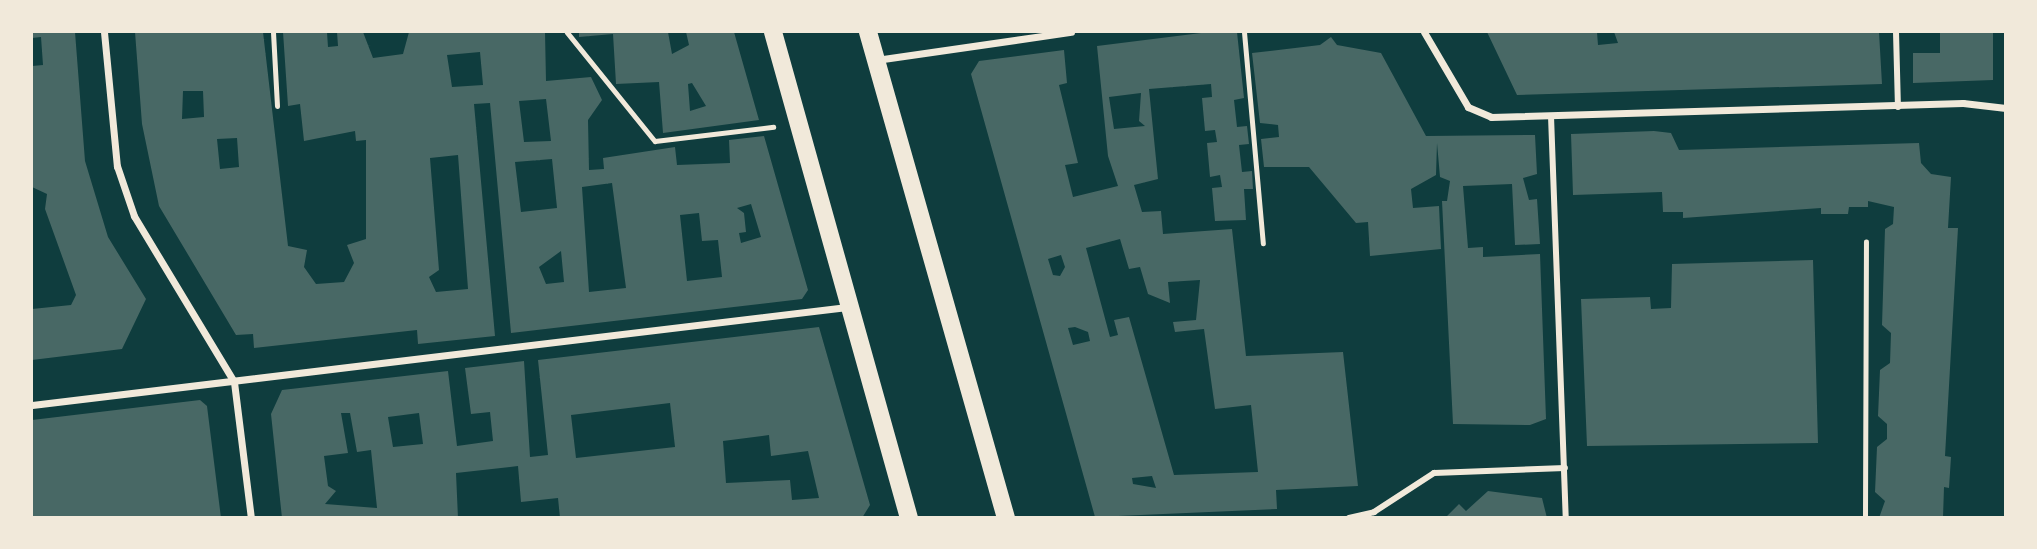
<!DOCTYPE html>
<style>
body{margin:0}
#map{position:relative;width:2037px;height:549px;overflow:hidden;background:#0f3d3e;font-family:"Work Sans",sans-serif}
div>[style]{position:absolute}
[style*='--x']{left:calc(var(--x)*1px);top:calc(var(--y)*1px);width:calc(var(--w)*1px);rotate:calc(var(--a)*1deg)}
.building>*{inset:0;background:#486865}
.path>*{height:4.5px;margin:-2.25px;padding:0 2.25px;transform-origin:2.25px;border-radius:2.25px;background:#f1e9da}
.service>*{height:5px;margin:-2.5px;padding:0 2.5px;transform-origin:2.5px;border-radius:2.5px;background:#f1e9da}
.pedestrian>*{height:6px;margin:-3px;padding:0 3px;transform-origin:3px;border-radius:3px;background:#f1e9da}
.minor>*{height:7px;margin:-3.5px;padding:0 3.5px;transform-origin:3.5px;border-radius:3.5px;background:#f1e9da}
.primary>*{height:18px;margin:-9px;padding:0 9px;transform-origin:9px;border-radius:9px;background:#f1e9da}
span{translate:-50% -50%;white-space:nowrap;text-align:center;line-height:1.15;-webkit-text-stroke:5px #f1e9da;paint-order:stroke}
.frame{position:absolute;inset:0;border:33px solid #f1e9da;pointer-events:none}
</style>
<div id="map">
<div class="building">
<div style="clip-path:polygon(32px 32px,75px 32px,85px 161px,108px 237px,146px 299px,122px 349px,32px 360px,32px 309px,71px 305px,76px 295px,45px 209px,47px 194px,32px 187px,32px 66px,43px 65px,41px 37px,32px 38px)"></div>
<div style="clip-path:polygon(evenodd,135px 32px,263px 32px,288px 246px,307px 250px,304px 267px,316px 284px,344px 282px,354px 263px,347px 245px,366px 239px,366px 140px,356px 141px,355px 131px,304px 141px,300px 104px,288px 106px,283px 32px,327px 32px,328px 47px,338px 46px,337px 32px,363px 32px,373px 58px,403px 54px,409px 32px,545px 32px,546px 81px,591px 77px,602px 100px,588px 120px,589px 170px,604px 169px,603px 158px,675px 147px,677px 165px,730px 163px,729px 140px,764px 136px,808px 290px,802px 299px,511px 333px,490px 103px,474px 104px,495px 336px,418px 344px,417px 330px,254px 348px,253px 334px,236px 335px,159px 206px,142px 124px,135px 32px,480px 52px,483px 85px,452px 87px,447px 55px,480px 52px,135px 32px,183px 91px,203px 91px,204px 117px,182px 119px,183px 91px,135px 32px,546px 99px,551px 141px,524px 142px,519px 101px,546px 99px,135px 32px,237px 138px,239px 167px,220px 169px,217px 139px,237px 138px,135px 32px,458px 155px,468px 289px,436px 292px,429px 277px,439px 270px,430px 158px,458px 155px,135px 32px,552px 159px,557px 208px,521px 212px,515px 162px,552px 159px,135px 32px,612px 183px,626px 288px,589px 292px,582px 187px,612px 183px,135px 32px,751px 204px,761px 237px,741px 243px,739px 233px,746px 232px,744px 213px,737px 208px,751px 204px,135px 32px,699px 213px,702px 241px,718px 240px,722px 277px,687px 281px,680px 215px,699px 213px,135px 32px,561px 251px,564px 282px,546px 284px,539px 267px,561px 251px)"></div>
<div style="clip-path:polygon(evenodd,579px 32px,668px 32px,672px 54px,689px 45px,686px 32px,734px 32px,759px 120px,663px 133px,659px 82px,616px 84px,613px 34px,579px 37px,579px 32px,692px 83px,706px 106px,690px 111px,688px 84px,692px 83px)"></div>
<div style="clip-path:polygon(evenodd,1209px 32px,1237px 32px,1244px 98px,1234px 100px,1237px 127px,1247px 126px,1249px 144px,1239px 145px,1242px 172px,1252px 171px,1253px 189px,1244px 189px,1246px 220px,1215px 221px,1212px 188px,1222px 187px,1220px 175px,1210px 177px,1207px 143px,1217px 142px,1215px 130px,1205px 131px,1202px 98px,1212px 97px,1211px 84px,1149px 89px,1158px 179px,1134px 185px,1142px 212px,1161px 211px,1163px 234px,1232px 229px,1246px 356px,1343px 352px,1358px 486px,1276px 490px,1277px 509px,1095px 517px,971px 74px,979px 61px,1064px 50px,1067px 83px,1059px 85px,1078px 163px,1065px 165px,1073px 197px,1118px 186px,1108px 156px,1097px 46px,1209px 32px,1141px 93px,1139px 121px,1145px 126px,1114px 129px,1109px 97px,1141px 93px,1209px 32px,1120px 239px,1129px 269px,1140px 267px,1148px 294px,1170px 303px,1168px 282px,1200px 280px,1196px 320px,1173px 322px,1175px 332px,1204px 329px,1215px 409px,1251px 405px,1258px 472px,1174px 475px,1129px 317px,1114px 320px,1118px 335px,1110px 337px,1086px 248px,1120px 239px,1209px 32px,1061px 255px,1065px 267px,1060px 276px,1053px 275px,1048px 259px,1061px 255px,1209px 32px,1075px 327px,1088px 332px,1090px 341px,1073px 345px,1068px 328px,1075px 327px,1209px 32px,1152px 476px,1156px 488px,1133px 484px,1132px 478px,1152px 476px)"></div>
<div style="clip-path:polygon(1487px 32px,1597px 32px,1598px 45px,1618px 43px,1614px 32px,1879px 32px,1882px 84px,1517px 95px)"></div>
<div style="clip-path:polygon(1940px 32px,1993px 32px,1993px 80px,1913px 83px,1913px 53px,1940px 53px)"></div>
<div style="clip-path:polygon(1331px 37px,1337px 45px,1381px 53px,1426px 136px,1535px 135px,1537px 174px,1523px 178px,1529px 200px,1537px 199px,1540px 244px,1515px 245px,1512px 184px,1463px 186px,1468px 248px,1483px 247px,1483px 257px,1540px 254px,1546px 419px,1530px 425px,1453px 424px,1442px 201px,1447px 201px,1450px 181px,1440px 177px,1437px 143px,1436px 175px,1411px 189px,1413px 208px,1439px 206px,1441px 249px,1370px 256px,1368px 222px,1356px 223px,1309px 167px,1264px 167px,1261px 139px,1279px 137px,1278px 125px,1260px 123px,1252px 53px,1320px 45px)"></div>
<div style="clip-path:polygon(1654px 131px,1671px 133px,1679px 150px,1919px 143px,1921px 163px,1931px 174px,1951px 177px,1948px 228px,1958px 228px,1945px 456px,1951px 457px,1949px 488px,1944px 487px,1943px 518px,1879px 518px,1885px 501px,1875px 492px,1877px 447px,1887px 439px,1887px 424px,1878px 416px,1880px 370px,1890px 363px,1891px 333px,1882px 325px,1885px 229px,1893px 224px,1894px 207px,1868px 201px,1868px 207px,1849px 207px,1848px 214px,1821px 214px,1821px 208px,1683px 218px,1683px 212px,1663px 212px,1662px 192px,1573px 195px,1571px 134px)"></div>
<div style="clip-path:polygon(1813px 260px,1818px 443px,1587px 446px,1581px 299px,1650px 297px,1651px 309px,1671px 308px,1672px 264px)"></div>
<div style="clip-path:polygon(evenodd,819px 327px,870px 505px,862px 518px,560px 518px,558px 498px,521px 502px,518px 466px,456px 473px,458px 518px,282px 518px,271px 414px,282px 390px,448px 371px,457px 446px,493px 441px,490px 412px,471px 414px,465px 368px,524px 361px,530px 457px,548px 455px,538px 360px,819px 327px,670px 403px,675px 447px,576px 458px,571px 415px,670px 403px,819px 327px,341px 413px,350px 413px,357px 452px,371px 450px,377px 508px,325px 504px,336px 491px,328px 486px,324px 456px,348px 453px,341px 413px,819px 327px,419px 413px,423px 444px,393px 447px,388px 417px,419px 413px,819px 327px,769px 435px,771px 456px,808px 451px,819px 498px,792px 500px,790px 480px,726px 483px,723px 441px,769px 435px)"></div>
<div style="clip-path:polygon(200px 400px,207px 406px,221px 518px,32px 518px,32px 420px)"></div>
<div style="clip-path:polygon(1488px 491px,1542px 498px,1547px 518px,1445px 518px,1459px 504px,1466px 511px)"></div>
</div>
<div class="path">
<div style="--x:567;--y:32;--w:140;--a:51.1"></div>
<div style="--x:655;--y:141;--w:119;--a:-6.8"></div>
<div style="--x:1865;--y:518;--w:276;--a:-89.8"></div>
</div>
<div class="service">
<div style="--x:273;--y:32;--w:74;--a:86.9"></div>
<div style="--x:1244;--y:32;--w:212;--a:84.9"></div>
</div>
<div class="pedestrian">
<div style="--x:1896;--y:32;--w:75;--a:88.5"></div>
<div style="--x:1551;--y:116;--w:402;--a:87.9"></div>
<div style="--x:1349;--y:518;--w:26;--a:-13"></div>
<div style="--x:1374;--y:512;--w:72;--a:-33"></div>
<div style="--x:1434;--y:473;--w:131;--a:-2.2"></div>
</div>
<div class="minor">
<div style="--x:104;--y:32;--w:135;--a:84.5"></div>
<div style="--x:117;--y:166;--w:53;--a:71.2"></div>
<div style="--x:134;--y:216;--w:194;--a:58.9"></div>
<div style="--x:234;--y:382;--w:137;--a:82.9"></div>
<div style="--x:1424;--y:32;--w:87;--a:59.6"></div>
<div style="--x:1468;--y:107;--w:25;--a:23"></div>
<div style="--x:1491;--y:117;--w:472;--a:-1.7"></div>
<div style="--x:1963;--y:103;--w:43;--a:6.6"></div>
<div style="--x:876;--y:60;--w:197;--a:-8.2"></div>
<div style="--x:32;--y:405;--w:821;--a:-6.86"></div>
</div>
<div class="primary">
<div style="--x:773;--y:32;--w:505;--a:74.37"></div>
<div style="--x:868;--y:32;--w:505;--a:74.15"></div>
</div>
<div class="frame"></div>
</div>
